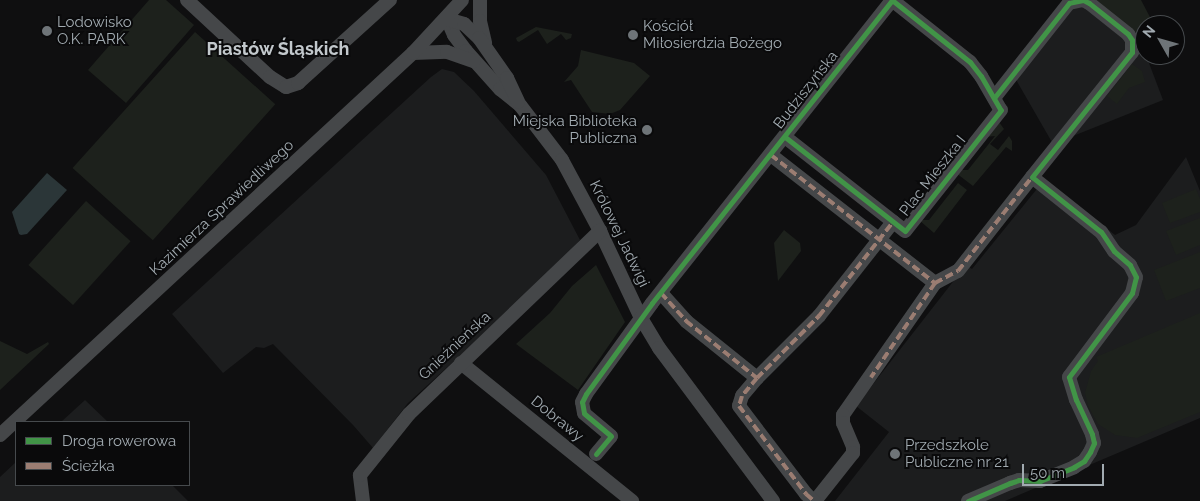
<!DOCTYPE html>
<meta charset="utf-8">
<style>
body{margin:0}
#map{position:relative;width:1200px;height:501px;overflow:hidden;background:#0f0f10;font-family:Raleway,sans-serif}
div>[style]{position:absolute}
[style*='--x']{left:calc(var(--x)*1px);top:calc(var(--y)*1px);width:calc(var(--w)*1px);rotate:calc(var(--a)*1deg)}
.built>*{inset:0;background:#1c1d1e}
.green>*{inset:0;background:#1d211c;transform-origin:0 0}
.water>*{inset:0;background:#2b3638}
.minor>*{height:14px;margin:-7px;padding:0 7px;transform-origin:7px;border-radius:7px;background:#454749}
.quiet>*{height:4px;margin-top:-2px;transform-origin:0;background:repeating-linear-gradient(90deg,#9b7d72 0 8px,transparent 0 12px)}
.cycleway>*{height:5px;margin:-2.5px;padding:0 2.5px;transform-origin:2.5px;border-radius:2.5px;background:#419447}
.dots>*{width:14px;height:14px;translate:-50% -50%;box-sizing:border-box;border:2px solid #0a0a0b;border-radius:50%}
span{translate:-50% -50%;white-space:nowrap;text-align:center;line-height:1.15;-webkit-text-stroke:4px #0a0a0b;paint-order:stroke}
.poi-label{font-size:15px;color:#a1aab0}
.left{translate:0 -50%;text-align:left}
.right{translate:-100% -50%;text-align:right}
.street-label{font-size:15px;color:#a1aab0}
.quarter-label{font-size:18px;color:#c2c8cc;font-weight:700}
.legend{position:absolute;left:15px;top:421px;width:175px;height:65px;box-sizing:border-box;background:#0a0a0b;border:1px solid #464a4d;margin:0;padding:6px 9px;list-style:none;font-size:15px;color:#a1aab0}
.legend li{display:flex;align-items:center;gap:10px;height:25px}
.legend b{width:25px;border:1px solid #464a4d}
.north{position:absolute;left:1135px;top:15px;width:50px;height:50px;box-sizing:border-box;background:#0a0a0b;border:1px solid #464a4d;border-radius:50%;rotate:308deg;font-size:14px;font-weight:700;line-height:20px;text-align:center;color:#a1aab0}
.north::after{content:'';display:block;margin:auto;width:18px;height:22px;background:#6e7478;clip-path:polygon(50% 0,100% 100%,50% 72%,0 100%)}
.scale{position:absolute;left:1022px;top:464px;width:82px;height:22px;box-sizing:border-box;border:2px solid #a1aab0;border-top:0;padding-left:6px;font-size:15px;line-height:18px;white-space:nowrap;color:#a1aab0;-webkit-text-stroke:4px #0a0a0b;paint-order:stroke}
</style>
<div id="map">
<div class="built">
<div style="clip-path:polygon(1065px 0,1094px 0,1138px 34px,1163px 100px,1053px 144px,1015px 78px)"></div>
<div style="clip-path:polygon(442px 69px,454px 72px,474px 91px,546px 175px,580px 240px,545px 278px,408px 403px,373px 448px,353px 425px,273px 344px,264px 348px,256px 347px,223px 373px,172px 314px,431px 77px)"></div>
<div style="clip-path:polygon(1186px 157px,1200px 191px,1200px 418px,1005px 501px,835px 501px,889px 432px,856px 406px,966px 265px,972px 269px,1045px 179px,1115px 235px,1136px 225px)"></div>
<div style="clip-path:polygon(85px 400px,108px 422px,61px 422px)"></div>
<div style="clip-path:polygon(16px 462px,16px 485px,172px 485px,188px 501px,0 501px,0 477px)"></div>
</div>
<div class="green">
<div style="clip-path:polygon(149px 0,166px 0,194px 25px,126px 103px,88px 70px)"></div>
<div style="clip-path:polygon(1094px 0,1141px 0,1151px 19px,1138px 34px)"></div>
<div style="clip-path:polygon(536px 27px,572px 34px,571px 38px,566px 40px,561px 34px,547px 44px,538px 30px,519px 42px,517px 41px,516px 38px)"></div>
<div style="left:195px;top:32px;width:108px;height:183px;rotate:42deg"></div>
<div style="clip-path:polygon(581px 50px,634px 63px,650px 76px,620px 110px,610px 114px,592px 112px,571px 80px,564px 82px,578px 66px)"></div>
<div style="clip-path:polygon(1132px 64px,1142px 71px,1145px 82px,1129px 88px,1117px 104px,1107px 96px)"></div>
<div style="clip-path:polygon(999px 122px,1004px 129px,990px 144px,998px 150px,1009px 136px,1012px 141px,1012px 151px,1006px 147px,973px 186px,956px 173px,959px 170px,968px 170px,995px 136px,985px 137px)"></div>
<div style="clip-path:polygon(958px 183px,967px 190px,934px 233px,919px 220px,929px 220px)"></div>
<div style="clip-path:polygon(1196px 189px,1200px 199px,1200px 212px,1170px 223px,1162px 203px)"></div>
<div style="left:86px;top:201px;width:60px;height:86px;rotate:42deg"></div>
<div style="clip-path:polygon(1200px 218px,1200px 245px,1176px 255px,1166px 231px)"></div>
<div style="clip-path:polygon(784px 230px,800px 243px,801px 251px,778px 281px,774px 243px)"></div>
<div style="clip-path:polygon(1200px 252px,1200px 288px,1166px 301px,1154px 270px)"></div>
<div style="clip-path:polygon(596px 265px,625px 322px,578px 390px,516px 344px,550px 313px,572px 286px)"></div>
<div style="clip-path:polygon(1200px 313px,1200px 412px,1137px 438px,1115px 435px,1098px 424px,1088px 406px,1085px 393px,1091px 371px,1098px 361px,1096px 357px)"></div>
<div style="clip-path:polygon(0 341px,27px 354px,48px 342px,49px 344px,0 390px)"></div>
</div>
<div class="water">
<div style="clip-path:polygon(47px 173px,67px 190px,27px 234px,21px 235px,19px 234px,12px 212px)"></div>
</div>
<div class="minor">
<div style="--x:187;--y:0;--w:113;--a:42.9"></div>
<div style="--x:270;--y:77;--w:19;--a:32"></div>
<div style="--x:286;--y:87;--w:13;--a:-18"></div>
<div style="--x:298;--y:83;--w:124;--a:-42.1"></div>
<div style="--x:480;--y:0;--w:21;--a:90"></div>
<div style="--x:480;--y:21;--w:23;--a:77"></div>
<div style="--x:447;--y:19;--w:17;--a:66"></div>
<div style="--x:454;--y:35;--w:20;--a:53"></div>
<div style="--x:466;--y:51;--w:51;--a:48.2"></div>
<div style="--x:500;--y:89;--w:26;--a:39"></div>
<div style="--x:520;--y:105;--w:69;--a:52.6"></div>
<div style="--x:562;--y:160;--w:81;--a:61.8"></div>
<div style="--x:600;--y:231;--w:96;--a:64.8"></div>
<div style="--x:641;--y:318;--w:35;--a:59"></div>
<div style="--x:659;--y:348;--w:191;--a:53.3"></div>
<div style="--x:447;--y:19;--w:18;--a:16"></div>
<div style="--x:464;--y:24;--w:21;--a:43"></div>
<div style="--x:479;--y:38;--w:49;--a:55"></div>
<div style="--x:507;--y:78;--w:26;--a:65"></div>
<div style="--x:413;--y:53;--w:34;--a:-2"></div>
<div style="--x:447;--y:52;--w:28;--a:19"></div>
<div style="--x:771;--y:155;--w:208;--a:38"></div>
<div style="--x:935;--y:283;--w:161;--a:124.9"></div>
<div style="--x:843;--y:415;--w:8;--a:90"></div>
<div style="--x:843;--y:423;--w:26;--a:67"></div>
<div style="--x:853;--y:447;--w:6;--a:90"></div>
<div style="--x:853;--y:453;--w:61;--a:128.4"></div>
<div style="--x:935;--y:283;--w:26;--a:-28"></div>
<div style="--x:958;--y:271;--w:120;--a:-51.8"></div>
<div style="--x:661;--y:293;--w:38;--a:48"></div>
<div style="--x:686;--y:321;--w:91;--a:38.8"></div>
<div style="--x:757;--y:378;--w:23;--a:130"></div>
<div style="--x:742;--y:396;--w:10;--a:107"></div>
<div style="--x:739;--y:406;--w:111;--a:52.7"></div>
<div style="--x:806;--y:494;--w:11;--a:41"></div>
<div style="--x:461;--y:363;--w:220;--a:38.9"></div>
<div style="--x:757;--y:378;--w:88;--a:-45"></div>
<div style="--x:819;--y:316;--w:120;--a:-51.8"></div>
<div style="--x:0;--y:435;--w:563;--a:-42.77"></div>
<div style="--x:413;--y:53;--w:72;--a:-47.2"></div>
<div style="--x:596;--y:454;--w:23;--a:-50"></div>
<div style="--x:611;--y:436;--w:35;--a:-140"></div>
<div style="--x:584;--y:413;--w:11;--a:-100"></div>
<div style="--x:582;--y:402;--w:9;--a:-63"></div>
<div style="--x:586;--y:394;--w:112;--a:-54"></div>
<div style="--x:652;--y:303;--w:387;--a:-51.6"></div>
<div style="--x:892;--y:0;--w:100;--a:38.5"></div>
<div style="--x:970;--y:62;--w:18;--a:52"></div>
<div style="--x:981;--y:76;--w:39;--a:60"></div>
<div style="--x:1001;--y:110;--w:154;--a:128.4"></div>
<div style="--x:905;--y:231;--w:152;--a:-141.9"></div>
<div style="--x:363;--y:501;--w:26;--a:-97"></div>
<div style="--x:360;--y:475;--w:78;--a:-51.2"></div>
<div style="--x:409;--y:414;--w:265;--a:-43.8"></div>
<div style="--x:968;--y:501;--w:46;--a:-23.2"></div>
<div style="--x:1010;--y:483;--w:9;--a:-18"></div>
<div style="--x:1019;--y:480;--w:21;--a:3"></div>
<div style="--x:1040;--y:481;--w:37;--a:-22"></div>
<div style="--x:1074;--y:467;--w:12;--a:-31"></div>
<div style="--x:1084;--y:461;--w:11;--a:-56"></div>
<div style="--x:1090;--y:452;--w:10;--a:-66"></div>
<div style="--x:1094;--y:443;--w:9;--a:-103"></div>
<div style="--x:1092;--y:434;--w:38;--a:-115"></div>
<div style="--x:1076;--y:400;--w:24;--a:-107"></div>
<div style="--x:1069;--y:377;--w:105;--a:-53.1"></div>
<div style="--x:1132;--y:293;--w:16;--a:-76"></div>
<div style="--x:1136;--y:277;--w:13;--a:-117"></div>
<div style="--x:1130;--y:265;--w:21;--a:-139"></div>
<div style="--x:1114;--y:251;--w:23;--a:-124"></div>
<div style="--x:1101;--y:232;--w:88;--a:-141.4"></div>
<div style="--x:1032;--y:177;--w:160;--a:-51.3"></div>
<div style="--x:1132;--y:52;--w:12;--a:-90"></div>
<div style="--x:1132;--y:40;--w:7;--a:-124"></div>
<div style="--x:1128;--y:34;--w:50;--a:-141.5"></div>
<div style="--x:1089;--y:3;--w:7;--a:-153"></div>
<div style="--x:1083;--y:0;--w:14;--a:168"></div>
<div style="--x:1069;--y:3;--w:121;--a:128.3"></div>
</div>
<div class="quiet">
<div style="--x:771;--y:155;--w:208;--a:38"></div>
<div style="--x:935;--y:283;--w:114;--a:124.2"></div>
<div style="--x:935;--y:283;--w:26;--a:-28"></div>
<div style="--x:958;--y:271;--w:120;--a:-51.8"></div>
<div style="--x:661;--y:293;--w:38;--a:48"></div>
<div style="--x:686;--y:321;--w:91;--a:38.8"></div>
<div style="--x:757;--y:378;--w:23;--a:130"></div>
<div style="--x:742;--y:396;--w:10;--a:107"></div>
<div style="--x:739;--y:406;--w:111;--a:52.7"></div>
<div style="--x:806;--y:494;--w:11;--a:41"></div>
<div style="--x:757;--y:378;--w:88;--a:-45"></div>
<div style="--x:819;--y:316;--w:120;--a:-51.8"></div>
</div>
<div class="cycleway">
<div style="--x:596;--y:454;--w:23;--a:-50"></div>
<div style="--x:611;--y:436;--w:35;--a:-140"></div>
<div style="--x:584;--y:413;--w:11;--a:-100"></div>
<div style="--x:582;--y:402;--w:9;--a:-63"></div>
<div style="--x:586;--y:394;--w:112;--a:-54"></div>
<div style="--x:652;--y:303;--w:387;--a:-51.6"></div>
<div style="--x:892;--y:0;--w:100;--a:38.5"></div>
<div style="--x:970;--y:62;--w:18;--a:52"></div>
<div style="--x:981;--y:76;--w:39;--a:60"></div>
<div style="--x:1001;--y:110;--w:154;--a:128.4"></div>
<div style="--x:905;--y:231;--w:152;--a:-141.9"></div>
<div style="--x:968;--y:501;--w:46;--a:-23.2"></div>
<div style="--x:1010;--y:483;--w:9;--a:-18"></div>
<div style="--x:1019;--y:480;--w:21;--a:3"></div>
<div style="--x:1040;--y:481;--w:37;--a:-22"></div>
<div style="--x:1074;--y:467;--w:12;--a:-31"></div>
<div style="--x:1084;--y:461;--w:11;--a:-56"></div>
<div style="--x:1090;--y:452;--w:10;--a:-66"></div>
<div style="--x:1094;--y:443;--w:9;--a:-103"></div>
<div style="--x:1092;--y:434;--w:38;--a:-115"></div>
<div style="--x:1076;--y:400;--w:24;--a:-107"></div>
<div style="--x:1069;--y:377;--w:105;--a:-53.1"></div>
<div style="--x:1132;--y:293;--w:16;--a:-76"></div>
<div style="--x:1136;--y:277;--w:13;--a:-117"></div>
<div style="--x:1130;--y:265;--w:21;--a:-139"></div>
<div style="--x:1114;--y:251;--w:23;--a:-124"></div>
<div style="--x:1101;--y:232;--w:88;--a:-141.4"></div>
<div style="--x:1032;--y:177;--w:160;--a:-51.3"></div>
<div style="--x:1132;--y:52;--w:12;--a:-90"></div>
<div style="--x:1132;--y:40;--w:7;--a:-124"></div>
<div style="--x:1128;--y:34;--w:50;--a:-141.5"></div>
<div style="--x:1089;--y:3;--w:7;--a:-153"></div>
<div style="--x:1083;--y:0;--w:14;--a:168"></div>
<div style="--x:1069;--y:3;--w:121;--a:128.3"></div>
</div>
<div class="dots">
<div style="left:47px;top:31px;background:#6e7478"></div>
<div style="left:633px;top:35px;background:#6e7478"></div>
<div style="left:647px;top:130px;background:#6e7478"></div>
<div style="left:895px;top:454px;background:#6e7478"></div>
</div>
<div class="poi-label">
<span class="left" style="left:57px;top:31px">Lodowisko<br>O.K. PARK</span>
<span class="left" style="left:643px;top:35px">Kościół<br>Miłosierdzia Bożego</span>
<span class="right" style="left:637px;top:130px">Miejska Biblioteka<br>Publiczna</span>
<span class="left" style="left:905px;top:454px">Przedszkole<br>Publiczne nr 21</span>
</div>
<div class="street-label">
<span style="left:806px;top:90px;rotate:-52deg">Budziszyńska</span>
<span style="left:933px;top:176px;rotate:-52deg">Plac Mieszka I</span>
<span style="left:222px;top:208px;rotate:-43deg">Kazimierza Sprawiedliwego</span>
<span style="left:619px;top:234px;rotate:64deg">Królowej Jadwigi</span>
<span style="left:455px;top:346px;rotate:-43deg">Gnieźnieńska</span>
<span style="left:557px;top:419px;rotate:39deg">Dobrawy</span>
</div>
<div class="quarter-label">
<span style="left:278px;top:49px">Piastów Śląskich</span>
</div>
<ul class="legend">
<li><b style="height:6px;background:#419447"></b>Droga rowerowa</li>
<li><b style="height:6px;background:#9b7d72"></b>Ścieżka</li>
</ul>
<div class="north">N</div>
<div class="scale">50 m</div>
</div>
